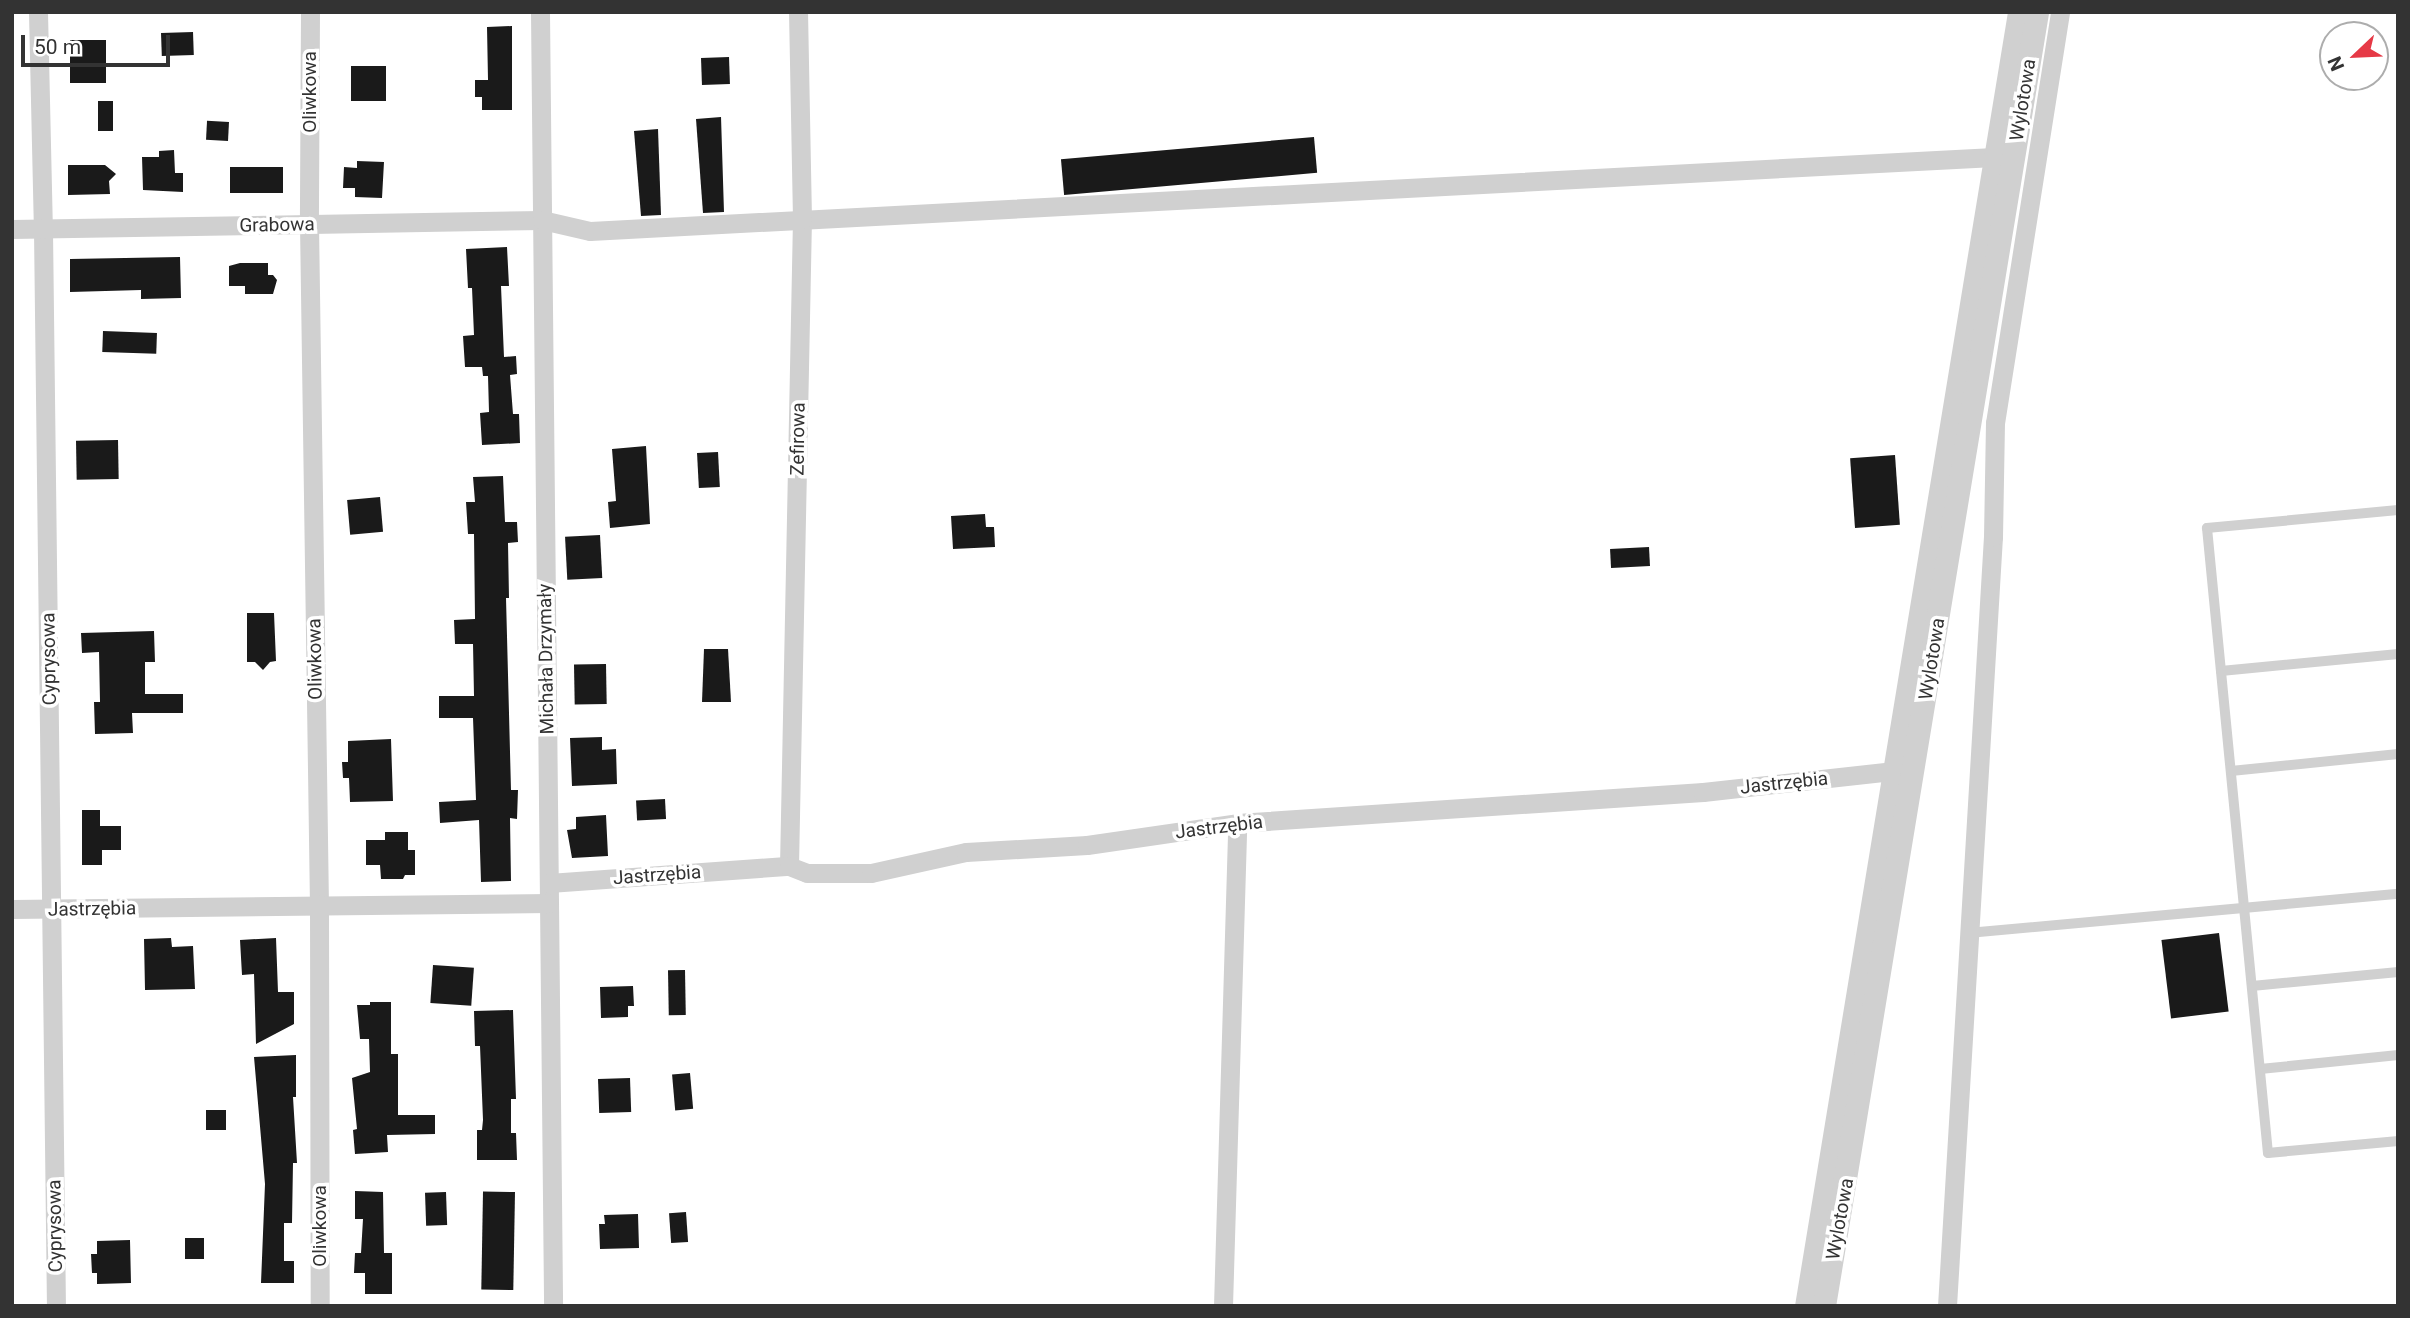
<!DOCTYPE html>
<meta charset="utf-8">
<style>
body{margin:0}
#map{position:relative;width:2410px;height:1318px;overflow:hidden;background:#fff;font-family:Roboto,sans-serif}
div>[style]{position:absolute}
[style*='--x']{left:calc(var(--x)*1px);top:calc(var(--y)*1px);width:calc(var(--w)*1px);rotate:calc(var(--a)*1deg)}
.building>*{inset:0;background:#1a1a1a;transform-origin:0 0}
.service>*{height:10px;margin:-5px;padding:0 5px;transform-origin:5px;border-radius:5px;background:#d0d0d0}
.minor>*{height:19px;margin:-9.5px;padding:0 9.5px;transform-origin:9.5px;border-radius:9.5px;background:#d0d0d0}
.tertiary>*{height:23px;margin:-11.5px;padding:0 11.5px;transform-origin:11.5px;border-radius:11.5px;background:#d0d0d0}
span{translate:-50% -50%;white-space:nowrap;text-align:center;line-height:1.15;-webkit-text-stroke:7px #fff;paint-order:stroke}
.street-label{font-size:19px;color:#333}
.frame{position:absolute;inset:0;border:14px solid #333;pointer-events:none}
.north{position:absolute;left:2319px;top:21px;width:70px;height:70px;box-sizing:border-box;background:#fff;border:2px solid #adadad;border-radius:50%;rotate:247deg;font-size:19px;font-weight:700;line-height:28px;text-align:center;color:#333}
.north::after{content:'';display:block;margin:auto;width:24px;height:32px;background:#e63946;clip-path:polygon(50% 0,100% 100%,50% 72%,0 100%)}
.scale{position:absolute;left:21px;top:35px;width:149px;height:32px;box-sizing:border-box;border:4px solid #333;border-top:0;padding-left:9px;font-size:21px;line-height:24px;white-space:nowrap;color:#333;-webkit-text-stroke:5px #fff;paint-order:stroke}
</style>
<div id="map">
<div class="building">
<div style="clip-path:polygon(512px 26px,512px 110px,482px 110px,482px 97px,475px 97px,475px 80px,488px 80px,487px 27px)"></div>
<div style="left:193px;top:32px;width:23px;height:32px;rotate:88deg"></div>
<div style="left:70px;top:40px;width:36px;height:43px"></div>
<div style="left:729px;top:57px;width:27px;height:28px;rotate:88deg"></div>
<div style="left:351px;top:66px;width:35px;height:35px"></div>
<div style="left:98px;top:101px;width:15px;height:30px"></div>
<div style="clip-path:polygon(721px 117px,724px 212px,703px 213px,696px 119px)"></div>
<div style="left:229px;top:122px;width:19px;height:22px;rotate:93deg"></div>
<div style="clip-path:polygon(658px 129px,661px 215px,641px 216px,634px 131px)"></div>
<div style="left:1314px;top:137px;width:36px;height:254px;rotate:85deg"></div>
<div style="clip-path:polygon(174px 150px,175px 173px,183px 173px,183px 192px,143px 190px,142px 157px,159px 157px,159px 151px)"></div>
<div style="clip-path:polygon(357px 161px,384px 162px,382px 198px,355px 197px,355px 188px,343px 188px,344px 167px,357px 168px)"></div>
<div style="clip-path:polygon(68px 165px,105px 165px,116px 174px,109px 181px,110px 194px,68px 195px)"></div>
<div style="left:230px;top:167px;width:53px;height:26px"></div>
<div style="clip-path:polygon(507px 247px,509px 286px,501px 286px,504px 357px,516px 356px,517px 374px,510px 375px,513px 414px,519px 414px,520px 443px,482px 445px,480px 413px,489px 412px,488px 376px,483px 376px,482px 367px,465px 367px,463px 336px,474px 335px,472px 288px,468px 288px,466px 249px)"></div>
<div style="clip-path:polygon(180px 257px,181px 298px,141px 299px,141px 290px,70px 292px,70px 259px)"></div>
<div style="clip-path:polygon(240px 263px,268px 263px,268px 275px,273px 275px,277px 280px,273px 294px,245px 294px,245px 286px,229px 286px,229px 266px)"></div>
<div style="left:103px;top:331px;width:54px;height:21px;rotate:2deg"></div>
<div style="left:118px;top:440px;width:39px;height:42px;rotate:89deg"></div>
<div style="clip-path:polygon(646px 446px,650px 524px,610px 528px,608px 502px,616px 501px,612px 449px)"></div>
<div style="left:718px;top:452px;width:35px;height:21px;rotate:87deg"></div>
<div style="left:1895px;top:455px;width:70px;height:45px;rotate:86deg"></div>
<div style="clip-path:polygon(503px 476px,505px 522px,517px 522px,518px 542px,508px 543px,509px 598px,506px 598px,511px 790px,518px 790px,517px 819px,510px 818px,511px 881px,481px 882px,479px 820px,440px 823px,439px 802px,476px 800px,473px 718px,439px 718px,439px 696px,474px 696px,473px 644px,455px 644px,454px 620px,475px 619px,474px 534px,468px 534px,466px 502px,475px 502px,473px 477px)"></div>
<div style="left:380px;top:497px;width:35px;height:33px;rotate:85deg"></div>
<div style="clip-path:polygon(985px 514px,986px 527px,994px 527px,995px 547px,953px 549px,951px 516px)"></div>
<div style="left:600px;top:535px;width:43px;height:35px;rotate:87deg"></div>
<div style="left:1649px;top:547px;width:19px;height:39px;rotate:87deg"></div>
<div style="clip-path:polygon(247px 613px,274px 613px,276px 661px,270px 662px,263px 670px,255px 662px,247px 662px)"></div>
<div style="clip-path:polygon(154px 631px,155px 662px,145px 662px,145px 694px,183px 694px,183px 713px,132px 713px,133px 733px,95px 734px,94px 702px,100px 702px,99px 652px,82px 653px,81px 633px)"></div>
<div style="clip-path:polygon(704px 649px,728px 649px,731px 702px,702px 702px)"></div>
<div style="left:606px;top:664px;width:40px;height:32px;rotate:89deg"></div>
<div style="clip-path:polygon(602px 737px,602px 750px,616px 749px,617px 784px,572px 786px,570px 738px)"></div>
<div style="clip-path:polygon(391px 739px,393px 801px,350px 802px,349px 778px,343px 778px,342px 762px,348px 762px,348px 741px)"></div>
<div style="left:665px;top:799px;width:20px;height:29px;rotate:87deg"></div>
<div style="clip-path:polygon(82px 810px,100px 810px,100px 826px,121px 826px,121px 850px,102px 850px,102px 865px,82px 865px)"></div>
<div style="clip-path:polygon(606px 815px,608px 856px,572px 858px,567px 830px,576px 829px,576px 817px)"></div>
<div style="clip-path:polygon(385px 832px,408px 832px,408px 850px,415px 850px,415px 875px,405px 875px,403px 879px,381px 879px,380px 865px,366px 865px,366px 840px,385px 840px)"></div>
<div style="left:2219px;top:933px;width:79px;height:58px;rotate:83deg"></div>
<div style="clip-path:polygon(171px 938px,172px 947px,193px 946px,195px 989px,145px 990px,144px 939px)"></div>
<div style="clip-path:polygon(276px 938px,278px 992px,294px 992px,294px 1024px,256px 1044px,254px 974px,242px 975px,240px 940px)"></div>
<div style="left:433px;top:965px;width:41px;height:38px;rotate:4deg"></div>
<div style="left:685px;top:970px;width:45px;height:17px;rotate:89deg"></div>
<div style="clip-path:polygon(633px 986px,634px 1006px,628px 1006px,628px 1017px,601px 1018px,600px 987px)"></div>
<div style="clip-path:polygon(370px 1002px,391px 1002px,391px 1054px,398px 1054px,398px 1115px,435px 1115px,435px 1134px,387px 1135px,388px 1152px,355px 1154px,353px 1130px,357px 1129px,352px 1078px,370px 1072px,369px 1039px,360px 1039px,357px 1005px,370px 1005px)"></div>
<div style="clip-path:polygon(513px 1010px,516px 1099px,511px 1099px,511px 1133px,516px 1133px,517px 1160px,477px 1160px,477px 1130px,482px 1130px,483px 1120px,480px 1046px,475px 1046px,474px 1011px)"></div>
<div style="clip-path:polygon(296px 1055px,296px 1097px,293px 1097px,297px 1163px,293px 1163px,292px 1223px,284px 1223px,284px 1261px,294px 1261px,294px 1283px,261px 1283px,265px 1184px,254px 1057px)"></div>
<div style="left:690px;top:1073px;width:36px;height:18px;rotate:85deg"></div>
<div style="left:630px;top:1078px;width:34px;height:32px;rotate:88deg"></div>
<div style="left:206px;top:1110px;width:20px;height:20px"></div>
<div style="clip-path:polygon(355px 1191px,383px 1192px,384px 1253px,392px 1253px,392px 1294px,365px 1294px,365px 1273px,354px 1273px,355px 1253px,361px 1253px,363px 1219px,355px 1219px)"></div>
<div style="left:446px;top:1192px;width:33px;height:21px;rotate:88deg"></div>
<div style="left:515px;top:1192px;width:98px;height:32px;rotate:91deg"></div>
<div style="left:686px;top:1212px;width:30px;height:17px;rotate:86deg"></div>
<div style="clip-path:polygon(638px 1214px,639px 1248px,600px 1249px,599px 1224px,605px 1224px,604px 1215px)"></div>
<div style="left:185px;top:1238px;width:19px;height:21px"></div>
<div style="clip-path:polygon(130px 1240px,131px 1283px,97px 1284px,97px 1273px,92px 1273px,91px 1254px,97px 1254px,97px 1241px)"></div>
</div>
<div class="service">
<div style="--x:2398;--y:510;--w:192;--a:174.6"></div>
<div style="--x:2207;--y:528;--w:628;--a:84.43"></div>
<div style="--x:2268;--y:1153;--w:131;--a:-5.3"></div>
<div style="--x:2221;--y:671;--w:178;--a:-5.5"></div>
<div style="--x:2231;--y:771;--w:168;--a:-5.8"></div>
<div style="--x:1968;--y:933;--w:432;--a:-5.2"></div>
<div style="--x:2252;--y:986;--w:147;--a:-5.5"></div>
<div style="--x:2260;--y:1069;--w:139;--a:-5.8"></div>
</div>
<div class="minor">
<div style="--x:38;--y:12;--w:218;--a:88.7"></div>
<div style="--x:43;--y:230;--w:1076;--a:89.31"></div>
<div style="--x:310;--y:12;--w:212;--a:90.3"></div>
<div style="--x:309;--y:224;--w:680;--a:89.16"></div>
<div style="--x:319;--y:904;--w:402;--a:89.9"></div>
<div style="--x:540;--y:12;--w:1294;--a:89.42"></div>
<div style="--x:12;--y:229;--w:530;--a:-0.97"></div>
<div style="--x:542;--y:220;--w:49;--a:12.9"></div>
<div style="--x:590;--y:231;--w:1406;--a:-3.02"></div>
<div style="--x:789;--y:866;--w:647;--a:-88.85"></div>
<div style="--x:802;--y:219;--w:207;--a:-91.1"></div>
<div style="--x:549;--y:883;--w:241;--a:-4.1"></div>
<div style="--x:789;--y:866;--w:19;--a:21"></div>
<div style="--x:807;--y:873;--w:64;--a:0"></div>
<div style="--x:871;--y:873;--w:97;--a:-12.5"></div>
<div style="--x:966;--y:852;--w:121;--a:-3.3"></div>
<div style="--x:1087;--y:845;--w:152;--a:-8.3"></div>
<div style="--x:1237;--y:823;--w:467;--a:-3.8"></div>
<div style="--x:1703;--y:792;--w:190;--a:-6.3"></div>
<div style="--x:12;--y:909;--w:537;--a:-0.64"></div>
<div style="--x:1223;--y:1306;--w:483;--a:-88.3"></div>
<div style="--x:1804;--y:1306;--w:1311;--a:-80.65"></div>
<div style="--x:1947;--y:1306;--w:770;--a:-86.58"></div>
<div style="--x:1993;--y:537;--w:114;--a:-89"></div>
<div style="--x:1995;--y:423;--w:416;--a:-81"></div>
</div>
<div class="tertiary">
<div style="--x:1824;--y:1306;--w:1311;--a:-80.65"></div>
</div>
<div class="street-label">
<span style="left:310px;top:92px;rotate:-90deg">Oliwkowa</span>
<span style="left:2023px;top:100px;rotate:-81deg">Wylotowa</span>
<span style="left:277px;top:225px;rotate:-1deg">Grabowa</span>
<span style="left:798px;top:439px;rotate:-89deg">Zefirowa</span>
<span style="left:49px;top:659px;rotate:-91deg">Cyprysowa</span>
<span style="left:315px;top:659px;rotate:-91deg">Oliwkowa</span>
<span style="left:546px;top:659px;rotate:-91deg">Michała Drzymały</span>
<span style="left:1932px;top:659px;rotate:-81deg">Wylotowa</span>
<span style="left:1784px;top:783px;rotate:-6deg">Jastrzębia</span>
<span style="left:1219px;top:827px;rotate:-7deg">Jastrzębia</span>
<span style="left:657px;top:875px;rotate:-4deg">Jastrzębia</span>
<span style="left:92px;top:909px;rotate:-1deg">Jastrzębia</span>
<span style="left:1840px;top:1219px;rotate:-80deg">Wylotowa</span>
<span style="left:55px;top:1226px;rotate:-91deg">Cyprysowa</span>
<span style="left:320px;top:1226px;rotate:-90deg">Oliwkowa</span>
</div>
<div class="frame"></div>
<div class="north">N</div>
<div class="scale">50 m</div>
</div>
